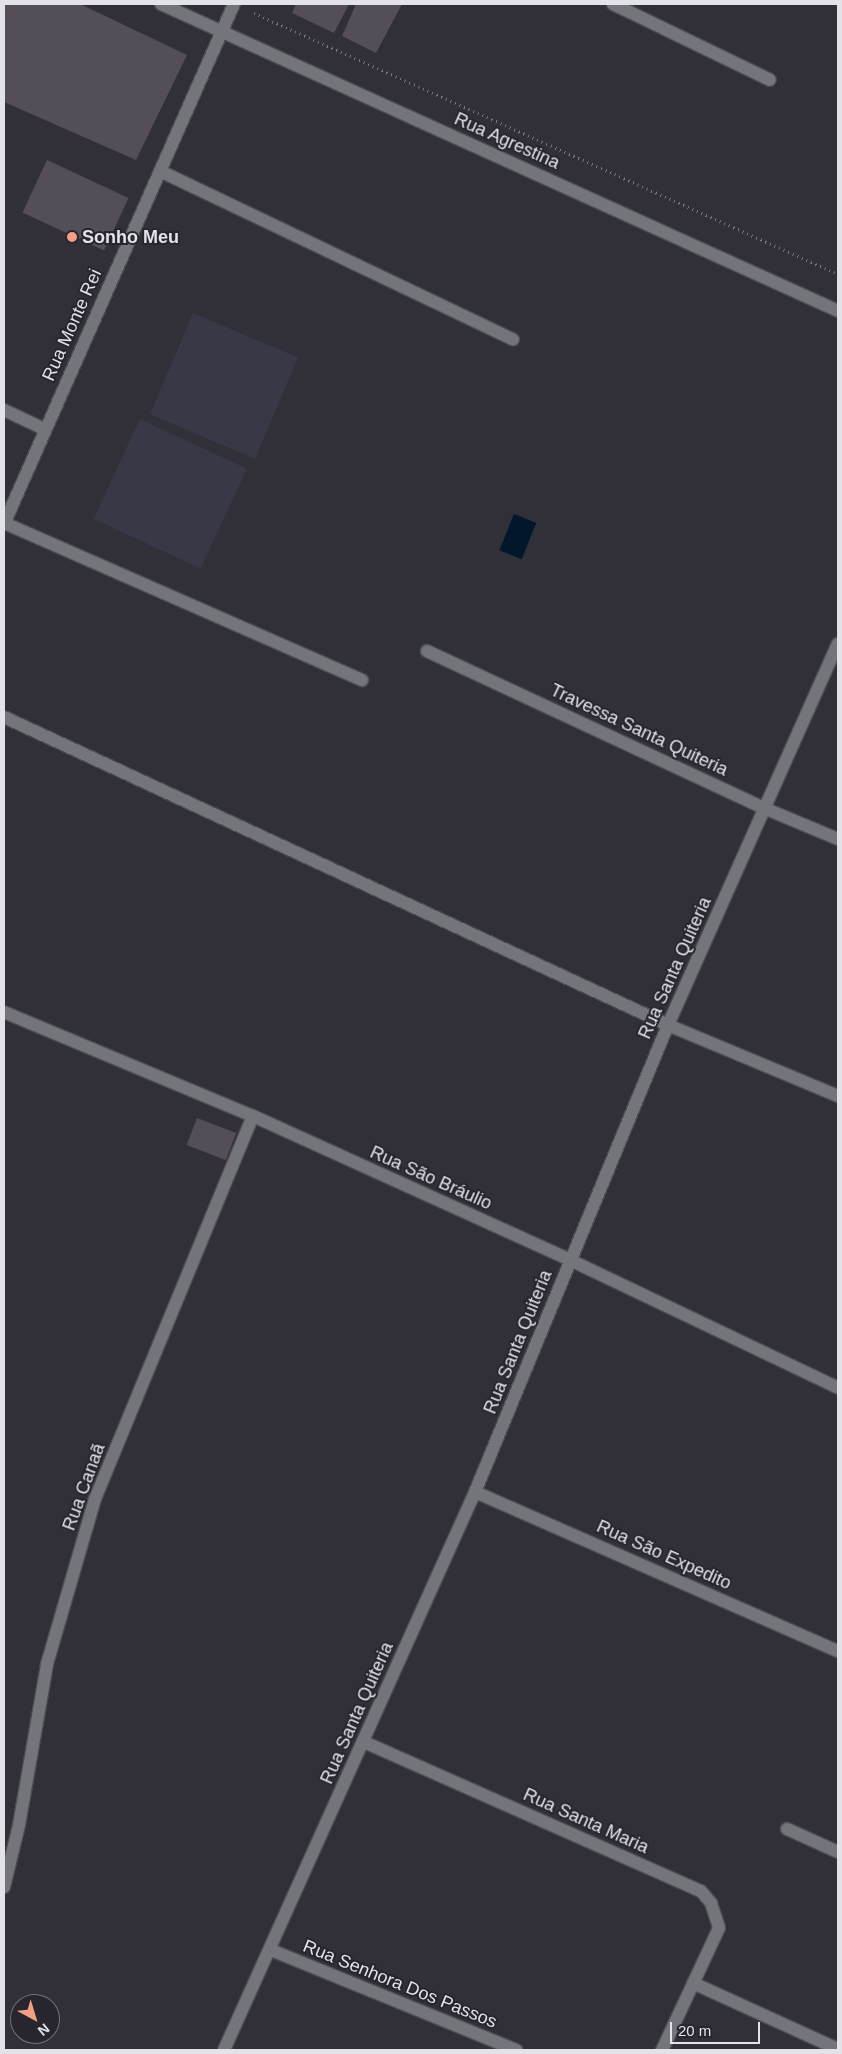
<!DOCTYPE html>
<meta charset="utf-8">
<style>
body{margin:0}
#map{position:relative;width:842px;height:2054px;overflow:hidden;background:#313039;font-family:Arial,sans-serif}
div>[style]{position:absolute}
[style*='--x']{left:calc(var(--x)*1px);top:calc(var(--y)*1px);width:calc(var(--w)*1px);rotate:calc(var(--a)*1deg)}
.built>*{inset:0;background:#393847;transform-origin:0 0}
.water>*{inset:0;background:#01172b;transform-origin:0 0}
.building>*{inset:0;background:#534e57;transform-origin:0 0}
.path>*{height:3px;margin-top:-1.5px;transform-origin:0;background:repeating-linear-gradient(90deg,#797880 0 1px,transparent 0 5px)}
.roads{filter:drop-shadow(1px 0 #4d4c55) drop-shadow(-1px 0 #4d4c55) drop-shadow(0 1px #4d4c55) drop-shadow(0 -1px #4d4c55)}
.minor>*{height:12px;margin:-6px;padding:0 6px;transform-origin:6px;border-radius:6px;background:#74757a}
.dots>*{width:14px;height:14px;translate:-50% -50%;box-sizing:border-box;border:2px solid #27262f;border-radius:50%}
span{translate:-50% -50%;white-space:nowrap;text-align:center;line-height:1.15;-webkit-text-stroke:4px #27262f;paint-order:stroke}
.street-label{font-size:18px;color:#e3e2e8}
.poi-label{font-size:18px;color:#e3e2e8;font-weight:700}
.left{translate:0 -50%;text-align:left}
.frame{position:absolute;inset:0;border:5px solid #e3e2e8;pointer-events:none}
.north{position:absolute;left:10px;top:1994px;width:50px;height:50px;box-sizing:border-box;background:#27262f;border:1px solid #727179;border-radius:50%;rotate:141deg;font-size:14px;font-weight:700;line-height:20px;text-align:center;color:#e3e2e8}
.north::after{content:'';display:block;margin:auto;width:18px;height:22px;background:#f39f84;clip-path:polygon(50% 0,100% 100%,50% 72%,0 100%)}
.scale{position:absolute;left:670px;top:2022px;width:90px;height:22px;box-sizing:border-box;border:2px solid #e3e2e8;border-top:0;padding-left:6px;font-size:15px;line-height:18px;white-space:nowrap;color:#e3e2e8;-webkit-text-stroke:4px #27262f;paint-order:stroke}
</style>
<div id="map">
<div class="built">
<div style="left:193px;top:313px;width:114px;height:110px;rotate:23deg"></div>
<div style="left:140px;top:419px;width:118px;height:110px;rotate:25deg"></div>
</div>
<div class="water">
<div style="left:514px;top:514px;width:24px;height:39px;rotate:22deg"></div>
</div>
<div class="building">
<div style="clip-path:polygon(4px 4px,80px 4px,187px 55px,136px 160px,4px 102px)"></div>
<div style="clip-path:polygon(296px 4px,349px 4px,334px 33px,292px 13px)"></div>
<div style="clip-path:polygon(356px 4px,402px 4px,376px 53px,342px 36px)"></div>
<div style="left:47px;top:160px;width:90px;height:58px;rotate:25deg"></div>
<div style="left:197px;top:1118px;width:42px;height:29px;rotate:21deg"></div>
</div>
<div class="path">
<div style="--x:254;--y:13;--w:640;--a:24.08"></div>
</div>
<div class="roads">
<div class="minor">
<div style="--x:161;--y:4;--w:743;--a:24.39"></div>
<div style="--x:613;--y:4;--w:174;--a:25.8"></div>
<div style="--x:160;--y:171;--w:391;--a:25.5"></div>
<div style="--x:4;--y:410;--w:44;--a:25.4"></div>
<div style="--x:4;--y:523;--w:391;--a:23.7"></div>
<div style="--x:4;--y:524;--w:569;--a:-66.14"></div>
<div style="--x:427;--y:651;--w:372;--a:25"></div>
<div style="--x:764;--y:808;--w:80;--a:22.7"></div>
<div style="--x:4;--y:717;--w:732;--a:24.88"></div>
<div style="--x:668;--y:1025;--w:184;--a:22.7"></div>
<div style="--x:4;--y:1012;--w:270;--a:22.7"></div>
<div style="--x:253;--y:1116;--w:348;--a:24.4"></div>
<div style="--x:570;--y:1260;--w:297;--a:25.5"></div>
<div style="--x:475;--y:1492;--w:396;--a:23.7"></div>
<div style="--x:364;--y:1742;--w:368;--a:23.9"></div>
<div style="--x:701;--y:1891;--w:16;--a:50"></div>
<div style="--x:711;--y:1903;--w:26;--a:72"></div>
<div style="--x:719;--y:1928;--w:135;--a:115"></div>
<div style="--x:787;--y:1829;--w:56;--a:24.3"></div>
<div style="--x:4;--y:1887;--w:64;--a:-76.4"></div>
<div style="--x:19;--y:1825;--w:163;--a:-80.1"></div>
<div style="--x:47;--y:1664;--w:172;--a:-73.8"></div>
<div style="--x:95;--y:1499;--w:414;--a:-67.6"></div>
<div style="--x:271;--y:1950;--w:265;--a:22.2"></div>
<div style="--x:693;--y:1983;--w:159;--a:24.5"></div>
<div style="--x:224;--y:2050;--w:612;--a:-65.78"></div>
<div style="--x:475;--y:1492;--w:505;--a:-67.55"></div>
<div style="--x:668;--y:1025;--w:417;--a:-66"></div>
</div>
</div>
<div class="dots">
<div style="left:72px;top:237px;background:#f39f84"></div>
</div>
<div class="street-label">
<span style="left:507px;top:141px;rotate:24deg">Rua Agrestina</span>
<span style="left:72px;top:325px;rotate:-66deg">Rua Monte Rei</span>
<span style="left:639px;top:730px;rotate:25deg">Travessa Santa Quiteria</span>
<span style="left:675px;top:968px;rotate:-66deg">Rua Santa Quiteria</span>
<span style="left:431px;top:1178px;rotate:24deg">Rua São Bráulio</span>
<span style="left:518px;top:1342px;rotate:-68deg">Rua Santa Quiteria</span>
<span style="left:84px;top:1487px;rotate:-70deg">Rua Canaã</span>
<span style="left:664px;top:1555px;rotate:24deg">Rua São Expedito</span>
<span style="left:357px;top:1713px;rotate:-66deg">Rua Santa Quiteria</span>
<span style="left:586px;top:1821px;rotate:24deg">Rua Santa Maria</span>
<span style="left:400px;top:1984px;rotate:22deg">Rua Senhora Dos Passos</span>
</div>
<div class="poi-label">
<span class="left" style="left:82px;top:237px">Sonho Meu</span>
</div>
<div class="frame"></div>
<div class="north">N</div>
<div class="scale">20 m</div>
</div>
